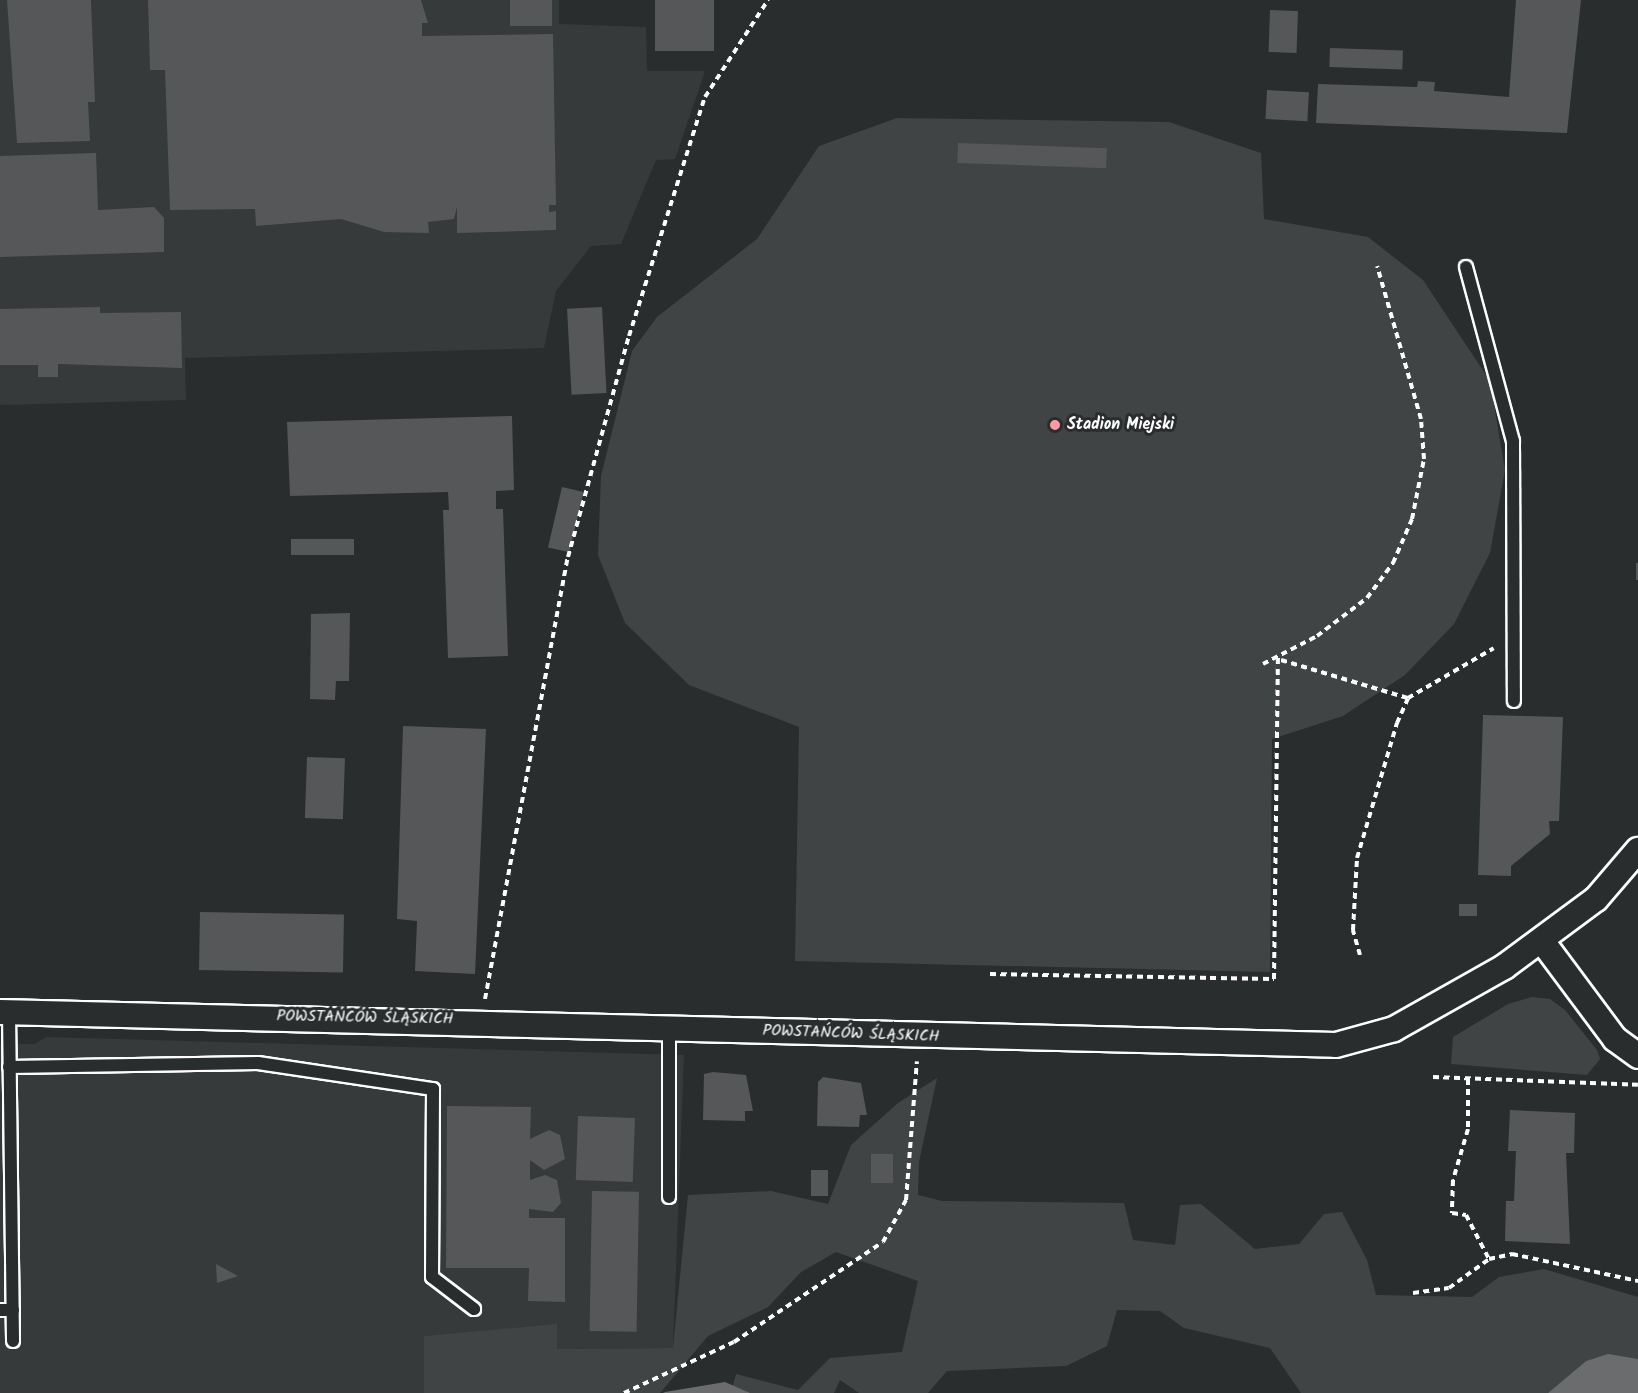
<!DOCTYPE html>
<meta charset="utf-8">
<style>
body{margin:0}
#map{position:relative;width:1638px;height:1393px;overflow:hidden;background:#2a2d2e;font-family:Kalam,sans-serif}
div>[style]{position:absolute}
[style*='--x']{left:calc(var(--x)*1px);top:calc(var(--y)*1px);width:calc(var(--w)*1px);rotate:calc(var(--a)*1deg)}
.built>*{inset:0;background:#373a3b}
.green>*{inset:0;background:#414445}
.water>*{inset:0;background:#6a6c6d}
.building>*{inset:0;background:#555758;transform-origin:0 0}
.path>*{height:4px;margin-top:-2px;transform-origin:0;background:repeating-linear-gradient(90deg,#fff 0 6px,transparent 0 10.5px)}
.roads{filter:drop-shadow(2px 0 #fff) drop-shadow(-2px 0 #fff) drop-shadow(0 2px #fff) drop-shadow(0 -2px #fff)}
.service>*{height:12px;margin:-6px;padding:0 6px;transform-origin:6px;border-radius:6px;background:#2a2d2e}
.minor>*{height:24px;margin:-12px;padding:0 12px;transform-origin:12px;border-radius:12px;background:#2a2d2e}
.dots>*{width:16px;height:16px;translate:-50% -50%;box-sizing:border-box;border:3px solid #2a2d2e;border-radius:50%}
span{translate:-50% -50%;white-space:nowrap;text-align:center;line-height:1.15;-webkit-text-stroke:6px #2a2d2e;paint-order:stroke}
.poi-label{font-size:16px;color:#fff;font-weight:700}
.left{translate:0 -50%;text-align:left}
.street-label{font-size:16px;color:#fff}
</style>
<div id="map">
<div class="built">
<div style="clip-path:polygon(0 0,559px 0,559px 24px,646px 27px,647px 71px,705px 71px,675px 159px,656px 160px,621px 244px,591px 246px,556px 291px,544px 348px,185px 358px,186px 400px,0 405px)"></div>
<div style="clip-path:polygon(46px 1037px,684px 1055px,673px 1348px,557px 1349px,557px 1325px,425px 1336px,424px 1393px,0 1393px,0 1044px,35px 1044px)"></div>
</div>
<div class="green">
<div style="clip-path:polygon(897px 118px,1169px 122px,1261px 153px,1264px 219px,1368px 237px,1423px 280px,1490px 381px,1505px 470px,1490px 553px,1454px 624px,1405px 675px,1343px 716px,1272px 739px,1270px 972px,795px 961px,799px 727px,689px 685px,625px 623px,598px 555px,601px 476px,632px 351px,657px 317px,757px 239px,819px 146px)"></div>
<div style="clip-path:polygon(1532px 997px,1550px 999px,1565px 1010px,1597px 1050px,1600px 1059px,1587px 1075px,1451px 1064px,1453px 1037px,1508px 1004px)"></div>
<div style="clip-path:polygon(937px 1078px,919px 1162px,918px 1195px,942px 1201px,1124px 1203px,1133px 1240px,1175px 1245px,1180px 1205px,1201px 1204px,1255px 1249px,1299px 1244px,1324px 1214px,1342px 1212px,1367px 1260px,1376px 1295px,1472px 1297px,1499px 1277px,1544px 1269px,1638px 1297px,1638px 1359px,1608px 1355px,1586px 1361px,1548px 1393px,1301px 1393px,1270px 1348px,1184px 1328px,1160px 1311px,1117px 1310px,1107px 1346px,1066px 1366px,947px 1371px,928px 1393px,859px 1393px,840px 1380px,834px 1393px,731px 1393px,736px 1374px,798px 1390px,830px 1358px,902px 1352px,918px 1281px,836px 1252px,801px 1272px,768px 1307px,708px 1336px,660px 1393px,424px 1393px,424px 1336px,557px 1324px,557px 1349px,673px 1348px,688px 1195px,771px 1191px,828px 1204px,851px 1145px,898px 1103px)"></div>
</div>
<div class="water">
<div style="clip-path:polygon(1608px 1354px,1638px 1359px,1638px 1393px,1548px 1393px,1586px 1361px)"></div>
<div style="clip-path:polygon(725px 1382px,750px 1393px,663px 1393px,665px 1392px)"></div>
</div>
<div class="building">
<div style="clip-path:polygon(7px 0,91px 0,95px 102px,88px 102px,90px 141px,17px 143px)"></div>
<div style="clip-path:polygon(148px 0,421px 0,428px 23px,422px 23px,422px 36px,553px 34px,556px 205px,549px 205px,549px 212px,556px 211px,556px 230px,457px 233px,457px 207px,454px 219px,428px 222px,429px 233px,384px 232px,341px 219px,256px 226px,255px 209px,170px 210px,165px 70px,150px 70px)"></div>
<div style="left:510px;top:0;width:42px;height:26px"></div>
<div style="left:655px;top:0;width:59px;height:51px"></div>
<div style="clip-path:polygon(1516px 0,1581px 0,1567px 133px,1316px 123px,1318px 84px,1417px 87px,1418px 81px,1435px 82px,1434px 91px,1509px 97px)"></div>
<div style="left:1270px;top:10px;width:28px;height:42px;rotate:2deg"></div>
<div style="left:1330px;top:48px;width:73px;height:19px;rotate:2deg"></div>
<div style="left:1267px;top:90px;width:42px;height:29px;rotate:3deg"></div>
<div style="left:958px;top:143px;width:149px;height:20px;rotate:2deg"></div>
<div style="clip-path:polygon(96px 153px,98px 210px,154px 207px,164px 218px,164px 252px,0 257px,0 156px)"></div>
<div style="clip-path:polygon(100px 307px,100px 313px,181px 312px,182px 368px,58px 364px,58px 377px,38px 377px,38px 365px,0 365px,0 309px)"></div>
<div style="left:602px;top:307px;width:86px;height:35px;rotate:87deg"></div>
<div style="clip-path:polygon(512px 416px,514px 490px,496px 491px,496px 509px,503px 509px,508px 656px,448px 658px,443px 510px,449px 510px,448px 492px,290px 496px,287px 422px)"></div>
<div style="left:562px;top:487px;width:22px;height:62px;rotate:13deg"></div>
<div style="left:291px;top:539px;width:63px;height:16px"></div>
<div style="left:1636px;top:563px;width:2px;height:17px"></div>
<div style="clip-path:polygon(350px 613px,349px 681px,336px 681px,335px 700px,310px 699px,311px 614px)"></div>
<div style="clip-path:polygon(1483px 715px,1563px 717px,1559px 821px,1549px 821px,1550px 834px,1511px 866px,1511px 876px,1478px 875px)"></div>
<div style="clip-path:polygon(403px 726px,486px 729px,475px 974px,415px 971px,417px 921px,397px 919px)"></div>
<div style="left:307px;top:757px;width:38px;height:61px;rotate:2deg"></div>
<div style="left:1459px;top:904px;width:18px;height:12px"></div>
<div style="left:200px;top:912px;width:144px;height:58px;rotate:1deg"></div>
<div style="clip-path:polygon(713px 1072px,746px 1075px,753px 1111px,745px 1111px,745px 1121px,703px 1120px,704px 1074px)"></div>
<div style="clip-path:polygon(823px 1077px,861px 1083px,867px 1115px,860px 1115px,859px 1127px,817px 1126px,818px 1082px)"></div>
<div style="clip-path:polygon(447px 1106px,531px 1107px,530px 1139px,549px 1130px,560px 1135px,565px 1159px,544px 1170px,530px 1160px,530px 1180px,545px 1175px,557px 1180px,561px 1203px,553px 1212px,529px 1209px,529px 1218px,565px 1218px,565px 1302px,528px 1301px,529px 1268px,446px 1268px)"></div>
<div style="clip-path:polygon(1510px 1110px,1575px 1113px,1574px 1153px,1566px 1153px,1570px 1244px,1505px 1241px,1506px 1201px,1514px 1201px,1516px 1151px,1508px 1151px)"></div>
<div style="left:578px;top:1116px;width:57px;height:64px;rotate:2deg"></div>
<div style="left:893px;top:1154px;width:29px;height:22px;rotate:90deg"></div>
<div style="left:811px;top:1170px;width:17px;height:26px"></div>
<div style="left:592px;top:1191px;width:47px;height:140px;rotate:1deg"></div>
<div style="clip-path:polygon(216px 1264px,238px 1276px,217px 1283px)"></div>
</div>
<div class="path">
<div style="--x:1281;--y:660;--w:133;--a:16.7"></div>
<div style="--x:1263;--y:664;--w:61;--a:-27.4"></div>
<div style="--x:1317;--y:636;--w:63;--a:-37.2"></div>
<div style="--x:1367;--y:598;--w:44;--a:-53.4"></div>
<div style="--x:1393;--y:563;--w:48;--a:-66.6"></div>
<div style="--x:1412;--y:519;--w:61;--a:-78.7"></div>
<div style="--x:1424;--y:459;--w:40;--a:-94.3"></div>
<div style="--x:1421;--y:419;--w:159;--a:-106"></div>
<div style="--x:1360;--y:955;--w:26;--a:-106"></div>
<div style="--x:1353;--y:930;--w:72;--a:-86.8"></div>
<div style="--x:1357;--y:858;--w:141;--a:-73.5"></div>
<div style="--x:1397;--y:723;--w:27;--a:-66"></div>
<div style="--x:1408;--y:698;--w:99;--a:-30.2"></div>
<div style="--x:990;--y:974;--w:284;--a:1"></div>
<div style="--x:1274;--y:979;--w:323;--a:-89.3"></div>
<div style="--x:485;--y:999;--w:450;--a:-79.4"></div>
<div style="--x:568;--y:557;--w:229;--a:-74.6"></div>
<div style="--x:629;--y:336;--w:251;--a:-72.4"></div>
<div style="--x:705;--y:97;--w:116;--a:-57"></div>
<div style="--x:1433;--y:1077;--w:205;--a:2.2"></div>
<div style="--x:1468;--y:1079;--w:50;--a:90"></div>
<div style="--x:1468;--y:1129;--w:53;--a:106.4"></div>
<div style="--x:1453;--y:1180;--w:33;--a:92"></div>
<div style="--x:1452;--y:1213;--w:14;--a:8"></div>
<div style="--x:1466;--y:1215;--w:50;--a:62.4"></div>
<div style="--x:1413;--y:1293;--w:36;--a:-8"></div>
<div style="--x:1449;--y:1288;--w:49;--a:-35.9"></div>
<div style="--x:1489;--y:1259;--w:24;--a:-12"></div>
<div style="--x:1512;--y:1254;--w:129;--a:12.1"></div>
<div style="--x:624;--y:1393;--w:121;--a:-24.9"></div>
<div style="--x:734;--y:1342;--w:179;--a:-33.9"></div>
<div style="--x:883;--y:1242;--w:48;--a:-61.3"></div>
<div style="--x:906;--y:1200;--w:139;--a:-85.5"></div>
</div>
<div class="roads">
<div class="service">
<div style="--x:1466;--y:267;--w:180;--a:74.9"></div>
<div style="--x:1513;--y:441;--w:260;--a:89.8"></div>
<div style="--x:9;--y:1012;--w:329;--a:89.3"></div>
<div style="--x:9;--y:1067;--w:249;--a:-0.9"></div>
<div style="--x:258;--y:1063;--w:177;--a:8.5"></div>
<div style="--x:433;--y:1089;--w:188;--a:90.3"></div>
<div style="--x:432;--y:1277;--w:53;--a:37.3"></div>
<div style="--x:669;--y:1197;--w:170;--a:-90"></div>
<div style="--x:0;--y:1310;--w:13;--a:0"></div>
</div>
<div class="minor">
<div style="--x:1542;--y:941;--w:122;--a:53.3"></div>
<div style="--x:1615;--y:1039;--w:29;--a:36"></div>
<div style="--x:0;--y:1012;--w:1336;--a:1.41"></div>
<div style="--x:1336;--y:1045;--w:60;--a:-15.4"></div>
<div style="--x:1394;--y:1029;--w:126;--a:-29.4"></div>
<div style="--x:1504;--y:967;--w:114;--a:-36.5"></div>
<div style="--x:1596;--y:899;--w:65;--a:-49.4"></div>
</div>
</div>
<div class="dots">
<div style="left:1055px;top:425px;background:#ff9aa2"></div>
</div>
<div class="poi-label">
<span class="left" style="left:1067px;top:425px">Stadion Miejski</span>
</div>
<div class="street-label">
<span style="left:365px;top:1018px;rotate:1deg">POWSTAŃCÓW ŚLĄSKICH</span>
<span style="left:851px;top:1034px;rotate:2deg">POWSTAŃCÓW ŚLĄSKICH</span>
</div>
</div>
